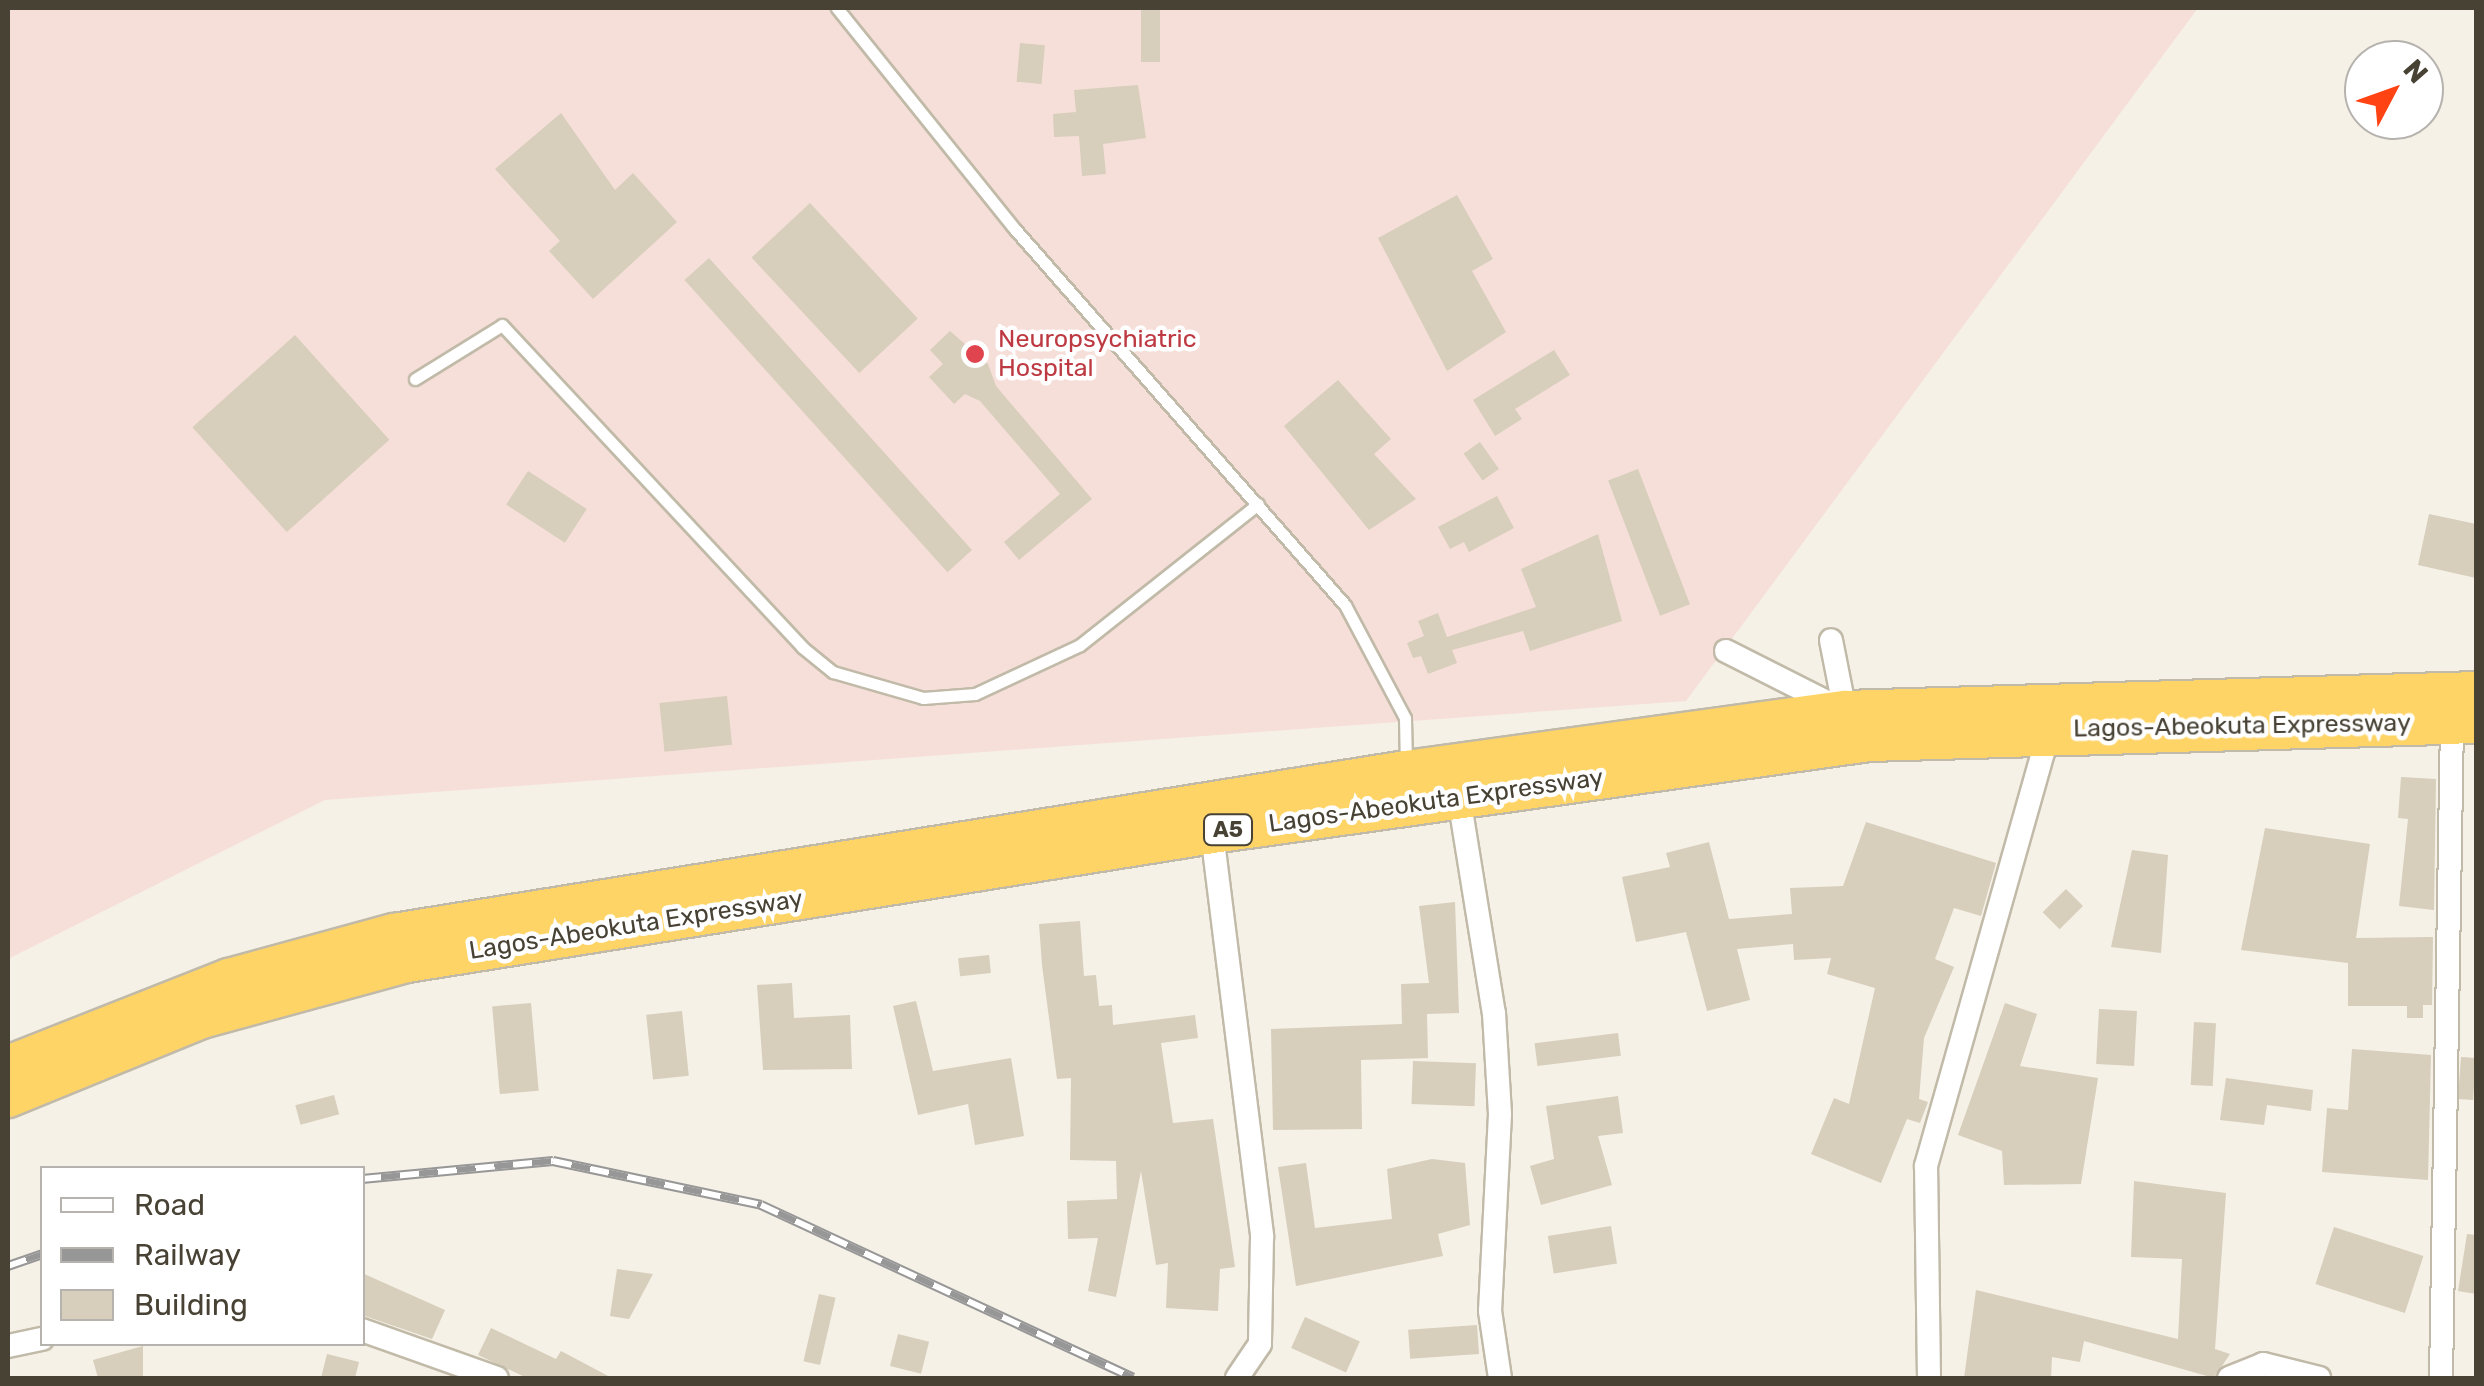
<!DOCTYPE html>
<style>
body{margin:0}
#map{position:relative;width:2484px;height:1386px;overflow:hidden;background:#f5f1e7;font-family:Rubik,sans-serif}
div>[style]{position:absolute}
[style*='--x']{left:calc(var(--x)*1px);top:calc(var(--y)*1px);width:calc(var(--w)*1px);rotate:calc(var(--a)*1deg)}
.medical>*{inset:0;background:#f6dfd9}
.building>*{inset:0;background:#d7cebb;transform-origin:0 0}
.roads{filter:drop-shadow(2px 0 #c1baa8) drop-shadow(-2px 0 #c1baa8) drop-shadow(0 2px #c1baa8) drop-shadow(0 -2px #c1baa8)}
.lane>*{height:11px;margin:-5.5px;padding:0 5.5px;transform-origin:5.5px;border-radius:5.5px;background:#fff}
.street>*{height:22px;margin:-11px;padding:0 11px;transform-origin:11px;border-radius:11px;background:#fff}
.highway>*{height:40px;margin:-20px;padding:0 20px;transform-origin:20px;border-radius:20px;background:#ffd467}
.rail>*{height:10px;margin-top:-5px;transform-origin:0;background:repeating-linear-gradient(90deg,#fff 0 19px,#979797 0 38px);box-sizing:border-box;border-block:2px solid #979797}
.dots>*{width:28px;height:28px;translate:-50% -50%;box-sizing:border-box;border:5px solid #fff;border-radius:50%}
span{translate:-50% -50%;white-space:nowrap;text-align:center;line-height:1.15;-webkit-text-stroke:9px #fff;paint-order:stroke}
.shield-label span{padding:2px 8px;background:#fff;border:2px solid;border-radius:8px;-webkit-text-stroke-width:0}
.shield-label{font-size:22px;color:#484235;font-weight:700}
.health-label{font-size:25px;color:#be3a42}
.left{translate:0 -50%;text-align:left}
.street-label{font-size:25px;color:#484235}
.frame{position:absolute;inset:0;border:10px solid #484235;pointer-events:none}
.legend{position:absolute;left:40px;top:1166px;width:325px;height:180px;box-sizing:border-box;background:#fff;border:2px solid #b6b3ae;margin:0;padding:12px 18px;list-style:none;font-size:30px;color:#484235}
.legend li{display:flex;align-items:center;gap:20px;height:50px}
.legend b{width:50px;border:2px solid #b6b3ae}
.north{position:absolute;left:2344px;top:40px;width:100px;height:100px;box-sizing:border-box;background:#fff;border:2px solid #b6b3ae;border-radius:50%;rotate:49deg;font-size:28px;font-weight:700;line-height:40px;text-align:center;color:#484235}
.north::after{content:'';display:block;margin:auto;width:35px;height:45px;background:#ff4313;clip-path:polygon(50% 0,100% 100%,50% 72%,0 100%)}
</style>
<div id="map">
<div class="medical">
<div style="clip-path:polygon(8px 8px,2198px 8px,1686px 701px,325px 800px,8px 959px)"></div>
</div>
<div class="building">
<div style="left:1141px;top:8px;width:19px;height:54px"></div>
<div style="left:1020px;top:43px;width:25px;height:39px;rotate:5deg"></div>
<div style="clip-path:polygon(1138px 85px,1146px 138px,1103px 144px,1106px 174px,1082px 176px,1079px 136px,1054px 137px,1053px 114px,1076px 112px,1074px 90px)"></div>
<div style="clip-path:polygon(561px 113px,615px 190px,633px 173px,677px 222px,593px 299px,549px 251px,560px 241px,495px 169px)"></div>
<div style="clip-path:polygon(1457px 195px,1493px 259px,1472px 271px,1506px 332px,1447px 371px,1378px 238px)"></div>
<div style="left:810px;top:203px;width:158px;height:80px;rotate:47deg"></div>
<div style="left:709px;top:258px;width:393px;height:33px;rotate:48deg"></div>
<div style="clip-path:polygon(950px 331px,988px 364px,996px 386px,1092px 499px,1019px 560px,1004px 542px,1060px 494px,980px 401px,965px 394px,954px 404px,929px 377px,943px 364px,930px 350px)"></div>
<div style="left:295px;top:335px;width:141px;height:138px;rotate:48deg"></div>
<div style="clip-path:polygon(1554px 350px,1570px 375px,1515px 409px,1522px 419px,1495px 436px,1473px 400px)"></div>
<div style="clip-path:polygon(1338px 380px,1391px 439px,1374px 454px,1416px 499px,1369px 530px,1284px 426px)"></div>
<div style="left:1480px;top:442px;width:33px;height:20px;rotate:55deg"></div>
<div style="left:1638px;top:469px;width:145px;height:32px;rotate:69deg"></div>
<div style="left:528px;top:471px;width:70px;height:40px;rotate:33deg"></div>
<div style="clip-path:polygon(1497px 496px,1514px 528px,1469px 552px,1464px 542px,1450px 549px,1438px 527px)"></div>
<div style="clip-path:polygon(2429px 514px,2476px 524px,2476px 578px,2418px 565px)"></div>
<div style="clip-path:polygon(1598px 534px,1622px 621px,1530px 651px,1523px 631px,1452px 650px,1457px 663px,1428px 674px,1421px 656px,1413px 658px,1407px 643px,1424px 636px,1418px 621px,1438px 613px,1447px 637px,1536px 607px,1521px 569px)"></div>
<div style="left:727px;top:696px;width:49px;height:68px;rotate:84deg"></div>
<div style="clip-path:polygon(2401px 777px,2436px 779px,2434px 910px,2399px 906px,2408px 819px,2398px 818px)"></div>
<div style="clip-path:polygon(1866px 822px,1996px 863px,1981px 916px,1954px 908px,1935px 959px,1954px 967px,1924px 1038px,1919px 1099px,1928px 1102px,1920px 1123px,1907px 1119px,1881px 1183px,1811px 1154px,1834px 1098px,1849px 1104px,1875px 988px,1827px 974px,1831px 958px,1794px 960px,1793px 944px,1737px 949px,1750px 1000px,1707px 1011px,1686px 932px,1636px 942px,1622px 877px,1670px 867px,1666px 853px,1709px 842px,1729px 919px,1792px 914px,1790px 888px,1843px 886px)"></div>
<div style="clip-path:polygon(2265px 828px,2370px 844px,2356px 938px,2433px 937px,2432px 1005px,2423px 1005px,2423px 1018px,2407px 1018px,2407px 1006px,2348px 1006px,2348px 963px,2241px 950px)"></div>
<div style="clip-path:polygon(2132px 850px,2168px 855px,2161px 953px,2111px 947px)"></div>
<div style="left:2066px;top:889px;width:24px;height:33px;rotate:45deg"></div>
<div style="clip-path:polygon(1455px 902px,1459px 1013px,1427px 1014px,1428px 1058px,1361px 1060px,1362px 1129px,1273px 1130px,1271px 1029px,1402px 1024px,1401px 984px,1429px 983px,1419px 906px)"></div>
<div style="clip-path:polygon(1080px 921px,1084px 976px,1096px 975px,1099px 1006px,1112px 1005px,1113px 1025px,1195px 1015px,1198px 1038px,1161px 1043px,1173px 1123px,1213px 1119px,1235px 1267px,1220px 1269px,1218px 1311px,1166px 1308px,1168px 1263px,1156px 1265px,1141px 1171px,1116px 1297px,1088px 1291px,1098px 1238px,1068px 1239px,1067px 1201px,1117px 1199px,1116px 1161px,1070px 1160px,1071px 1078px,1057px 1079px,1042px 965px,1039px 924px)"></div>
<div style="left:989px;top:955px;width:18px;height:31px;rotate:84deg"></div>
<div style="clip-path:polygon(792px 983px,794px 1018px,850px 1015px,852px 1069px,763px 1070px,757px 985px)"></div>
<div style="clip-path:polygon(916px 1001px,933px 1071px,1011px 1058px,1024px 1136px,975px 1145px,968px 1104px,918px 1115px,893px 1006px)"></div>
<div style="left:531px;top:1003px;width:88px;height:39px;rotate:85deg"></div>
<div style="clip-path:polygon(2005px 1003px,2037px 1014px,2020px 1066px,2098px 1078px,2081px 1184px,2004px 1185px,2002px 1151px,1958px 1135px)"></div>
<div style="left:2099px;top:1009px;width:38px;height:55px;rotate:3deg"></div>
<div style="left:682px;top:1011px;width:65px;height:36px;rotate:84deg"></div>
<div style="left:2194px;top:1022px;width:22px;height:63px;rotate:3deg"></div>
<div style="left:1618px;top:1033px;width:23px;height:84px;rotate:83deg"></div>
<div style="clip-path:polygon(2352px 1049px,2431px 1055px,2428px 1180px,2322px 1172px,2327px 1108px,2348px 1110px)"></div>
<div style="left:2461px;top:1057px;width:15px;height:42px;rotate:4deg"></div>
<div style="left:1413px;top:1061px;width:63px;height:43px;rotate:2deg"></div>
<div style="clip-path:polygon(2226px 1078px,2313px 1090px,2311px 1111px,2267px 1105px,2264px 1125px,2220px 1120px)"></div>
<div style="left:334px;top:1095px;width:20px;height:40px;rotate:75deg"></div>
<div style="clip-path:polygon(1618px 1096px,1623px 1133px,1598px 1136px,1612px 1185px,1541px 1205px,1530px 1166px,1554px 1159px,1546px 1106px)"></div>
<div style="clip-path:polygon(1432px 1159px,1465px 1163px,1470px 1225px,1438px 1234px,1443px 1256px,1296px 1286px,1278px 1167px,1306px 1163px,1315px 1228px,1392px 1219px,1387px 1169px)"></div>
<div style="clip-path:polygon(2134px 1181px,2226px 1193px,2215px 1349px,2230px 1354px,2214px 1378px,2084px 1341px,2080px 1362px,2052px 1357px,2051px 1378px,1964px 1378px,1976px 1290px,2178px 1339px,2182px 1259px,2131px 1257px)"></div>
<div style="left:1611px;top:1226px;width:38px;height:64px;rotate:81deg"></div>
<div style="left:2334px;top:1227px;width:94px;height:60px;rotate:18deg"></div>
<div style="clip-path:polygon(2467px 1234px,2476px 1235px,2476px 1294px,2458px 1291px)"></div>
<div style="clip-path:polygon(617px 1269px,653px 1274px,629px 1319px,610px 1316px)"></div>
<div style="clip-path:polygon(362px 1273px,445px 1310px,432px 1339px,362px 1315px)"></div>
<div style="left:819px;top:1294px;width:17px;height:69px;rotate:13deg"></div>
<div style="left:1305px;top:1317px;width:60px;height:34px;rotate:24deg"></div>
<div style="left:1477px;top:1325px;width:29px;height:69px;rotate:86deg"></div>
<div style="clip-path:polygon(491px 1328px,556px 1359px,561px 1351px,612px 1378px,527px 1378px,478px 1355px)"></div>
<div style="left:898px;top:1334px;width:32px;height:33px;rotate:14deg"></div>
<div style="clip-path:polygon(143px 1346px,143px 1378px,98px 1378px,93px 1360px)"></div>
<div style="clip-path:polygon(327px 1354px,359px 1362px,355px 1378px,321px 1378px)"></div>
</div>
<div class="roads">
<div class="lane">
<div style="--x:837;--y:8;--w:281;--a:51.2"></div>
<div style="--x:1013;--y:227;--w:503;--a:48.71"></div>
<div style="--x:1345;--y:605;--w:128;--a:62"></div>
<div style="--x:1405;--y:718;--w:48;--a:88.8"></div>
<div style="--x:415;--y:379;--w:102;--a:-31.8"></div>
<div style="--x:502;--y:325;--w:440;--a:47"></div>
<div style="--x:802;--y:647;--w:40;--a:39"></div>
<div style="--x:833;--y:672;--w:94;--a:16.1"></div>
<div style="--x:923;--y:698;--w:52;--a:-4.4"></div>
<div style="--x:975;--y:694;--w:116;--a:-25"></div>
<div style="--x:1080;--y:645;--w:227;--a:-38.4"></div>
</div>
<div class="street">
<div style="--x:1726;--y:651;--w:133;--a:26.8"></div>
<div style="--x:1845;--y:711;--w:72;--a:-101.2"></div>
<div style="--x:1459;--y:798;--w:218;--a:80.8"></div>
<div style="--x:1494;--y:1013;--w:101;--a:86.6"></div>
<div style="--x:1500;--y:1114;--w:197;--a:92.9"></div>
<div style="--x:1490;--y:1311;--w:68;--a:81.5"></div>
<div style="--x:1212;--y:833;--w:407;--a:82.9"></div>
<div style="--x:1262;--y:1237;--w:107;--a:91.1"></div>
<div style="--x:1260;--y:1344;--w:41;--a:124.1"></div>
<div style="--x:362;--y:1330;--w:143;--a:19.6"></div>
<div style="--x:8;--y:1346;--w:35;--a:-12"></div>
<div style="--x:1929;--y:1378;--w:212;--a:-90.8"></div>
<div style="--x:1926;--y:1166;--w:453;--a:-74.2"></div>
<div style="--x:2229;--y:1378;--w:37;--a:-22"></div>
<div style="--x:2263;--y:1364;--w:58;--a:14"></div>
<div style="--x:2441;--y:1378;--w:655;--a:-89.04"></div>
</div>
<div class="highway">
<div style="--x:8;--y:1066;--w:238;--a:-21.5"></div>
<div style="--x:229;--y:979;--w:171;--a:-15.3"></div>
<div style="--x:394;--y:934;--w:1025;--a:-9.15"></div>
<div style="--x:1406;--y:771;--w:443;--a:-7.8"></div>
<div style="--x:1845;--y:711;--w:631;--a:-1.72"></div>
<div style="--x:8;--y:1097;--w:209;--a:-22.2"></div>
<div style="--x:202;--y:1018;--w:213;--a:-15.3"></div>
<div style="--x:407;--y:962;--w:815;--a:-9.1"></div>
<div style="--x:1212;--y:833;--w:663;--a:-7.97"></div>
<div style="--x:1869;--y:741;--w:607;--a:-1.7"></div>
</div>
</div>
<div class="rail">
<div style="--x:362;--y:1179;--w:192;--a:-5.4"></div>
<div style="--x:553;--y:1161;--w:213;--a:11.9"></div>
<div style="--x:761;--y:1205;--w:410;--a:24.9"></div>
<div style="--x:8;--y:1266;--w:36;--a:-19"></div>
</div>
<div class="dots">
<div style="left:975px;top:354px;background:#e0444e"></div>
</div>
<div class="shield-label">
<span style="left:1228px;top:830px">A5</span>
</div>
<div class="health-label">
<span class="left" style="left:998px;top:354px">Neuropsychiatric<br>Hospital</span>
</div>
<div class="street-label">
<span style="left:2242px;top:726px;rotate:-1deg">Lagos-Abeokuta Expressway</span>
<span style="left:1436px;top:801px;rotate:-8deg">Lagos-Abeokuta Expressway</span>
<span style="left:636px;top:925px;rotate:-9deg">Lagos-Abeokuta Expressway</span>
</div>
<div class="frame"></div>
<ul class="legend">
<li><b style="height:12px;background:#fff"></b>Road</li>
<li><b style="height:12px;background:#979797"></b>Railway</li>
<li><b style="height:28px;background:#d7cebb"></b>Building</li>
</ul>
<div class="north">N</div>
</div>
